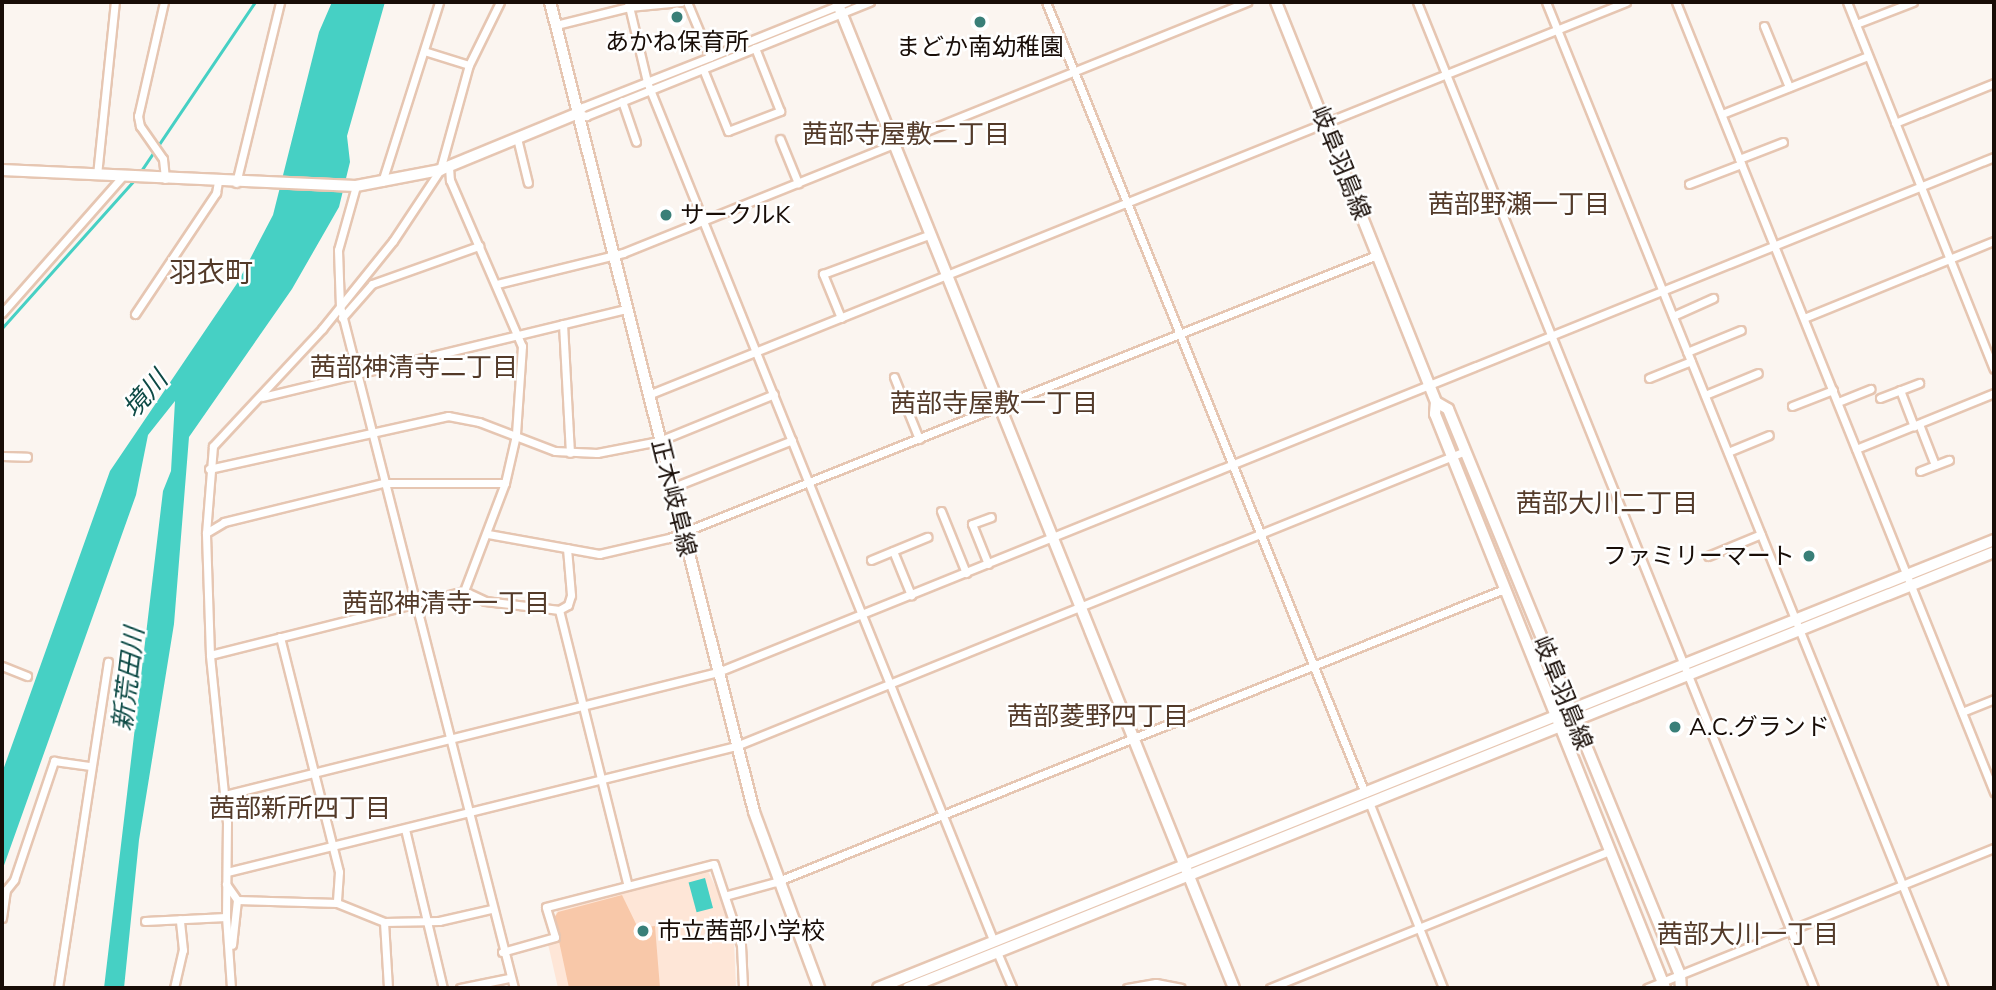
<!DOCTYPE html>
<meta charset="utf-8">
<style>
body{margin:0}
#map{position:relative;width:1996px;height:990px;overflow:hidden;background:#fbf5f0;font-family:Mulish,"Noto Sans JP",sans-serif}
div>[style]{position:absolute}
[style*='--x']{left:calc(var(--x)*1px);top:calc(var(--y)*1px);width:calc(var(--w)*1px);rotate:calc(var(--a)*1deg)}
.built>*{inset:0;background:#fee6d7}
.green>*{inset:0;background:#f8c8a9}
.water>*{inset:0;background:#46d0c4;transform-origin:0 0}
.stream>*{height:2.5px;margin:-1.25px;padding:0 1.25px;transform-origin:1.25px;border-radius:1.25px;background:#46d0c4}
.roads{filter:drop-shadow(2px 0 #e6c6b2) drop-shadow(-2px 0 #e6c6b2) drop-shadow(0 2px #e6c6b2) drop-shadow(0 -2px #e6c6b2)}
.street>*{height:7px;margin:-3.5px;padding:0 3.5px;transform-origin:3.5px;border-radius:3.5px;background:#fff}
.secondary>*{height:10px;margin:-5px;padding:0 5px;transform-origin:5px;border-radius:5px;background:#fff}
.dots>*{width:19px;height:19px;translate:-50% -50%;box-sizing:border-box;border:4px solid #fff;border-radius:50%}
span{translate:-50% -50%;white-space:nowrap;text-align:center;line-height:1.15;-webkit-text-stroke:5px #fff;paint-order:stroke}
.poi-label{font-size:24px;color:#180d07}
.left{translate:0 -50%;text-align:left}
.right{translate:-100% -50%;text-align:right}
.street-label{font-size:24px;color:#180d07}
.neighbourhood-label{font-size:26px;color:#533a29}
.water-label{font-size:26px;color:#0d4a45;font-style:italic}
.quarter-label{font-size:28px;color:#533a29}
.frame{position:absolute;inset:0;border:4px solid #180d07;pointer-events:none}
</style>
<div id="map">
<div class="built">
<div style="clip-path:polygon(708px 871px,725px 907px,734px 942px,736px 988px,558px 988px,548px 944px,558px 941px,553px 920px,557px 911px)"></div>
</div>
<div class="green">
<div style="clip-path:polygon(622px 895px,638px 928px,655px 926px,660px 988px,569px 988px,554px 918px,558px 912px)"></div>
</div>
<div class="water">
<div style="clip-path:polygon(332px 2px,385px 2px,347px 136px,350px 162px,339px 207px,292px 289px,189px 437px,174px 624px,139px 840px,124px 988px,104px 988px,163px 491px,171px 471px,175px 401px,148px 435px,136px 495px,2px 871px,2px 773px,110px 471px,238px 282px,273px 215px,319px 32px)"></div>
<div style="left:705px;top:878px;width:31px;height:17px;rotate:75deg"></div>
</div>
<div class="stream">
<div style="--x:139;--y:174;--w:207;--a:-56"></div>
<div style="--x:2;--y:328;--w:200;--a:-48.2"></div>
</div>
<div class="roads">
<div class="street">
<div style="--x:164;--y:2;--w:117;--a:102.8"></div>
<div style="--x:138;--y:116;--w:10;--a:79"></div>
<div style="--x:140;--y:126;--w:40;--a:55.1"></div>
<div style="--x:163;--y:159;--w:20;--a:84"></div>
<div style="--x:628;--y:2;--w:82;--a:76.6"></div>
<div style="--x:647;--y:82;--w:927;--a:68.03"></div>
<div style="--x:1046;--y:2;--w:853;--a:68.04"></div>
<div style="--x:1417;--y:2;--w:1063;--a:68.07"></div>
<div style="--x:1546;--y:2;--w:1063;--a:68.02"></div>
<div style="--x:1676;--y:2;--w:852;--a:68.07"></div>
<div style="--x:1847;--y:2;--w:395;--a:68.2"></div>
<div style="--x:1856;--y:24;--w:61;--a:-21.1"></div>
<div style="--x:556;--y:25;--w:75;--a:-13.9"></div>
<div style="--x:629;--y:7;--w:52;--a:-5.5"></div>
<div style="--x:1764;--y:26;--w:66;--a:67.7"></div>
<div style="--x:424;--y:51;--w:47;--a:17.3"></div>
<div style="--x:710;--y:57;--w:148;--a:-21.9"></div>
<div style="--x:703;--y:69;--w:67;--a:68"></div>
<div style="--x:728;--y:131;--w:56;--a:-21"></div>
<div style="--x:780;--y:111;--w:68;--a:-111.6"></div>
<div style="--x:622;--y:101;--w:43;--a:71.1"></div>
<div style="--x:578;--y:113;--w:9;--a:21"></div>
<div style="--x:586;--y:116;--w:306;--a:-21.9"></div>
<div style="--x:578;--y:113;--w:8;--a:-50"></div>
<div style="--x:583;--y:107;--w:136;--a:-21.5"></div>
<div style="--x:710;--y:57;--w:60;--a:-112.7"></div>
<div style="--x:1722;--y:114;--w:157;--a:-21.7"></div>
<div style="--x:1895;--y:123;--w:107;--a:-22"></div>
<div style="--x:517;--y:138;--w:46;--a:76.3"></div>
<div style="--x:780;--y:139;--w:48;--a:67.8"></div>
<div style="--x:1739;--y:159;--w:47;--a:-21.1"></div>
<div style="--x:449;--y:167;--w:13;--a:86"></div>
<div style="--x:450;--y:180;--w:181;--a:66.6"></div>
<div style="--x:522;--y:346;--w:89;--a:93.9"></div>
<div style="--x:516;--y:435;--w:49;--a:102.9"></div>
<div style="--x:505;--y:483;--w:116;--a:110.8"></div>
<div style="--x:97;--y:175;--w:174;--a:-84.1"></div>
<div style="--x:382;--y:182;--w:189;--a:-72.4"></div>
<div style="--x:236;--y:183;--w:186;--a:-76.3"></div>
<div style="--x:1689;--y:184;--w:56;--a:-21"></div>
<div style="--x:356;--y:186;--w:66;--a:105.7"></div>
<div style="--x:338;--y:250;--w:56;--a:88"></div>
<div style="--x:340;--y:306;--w:704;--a:75.69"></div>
<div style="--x:497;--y:284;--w:130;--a:-13.8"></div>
<div style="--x:623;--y:253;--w:673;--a:-21.91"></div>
<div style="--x:2;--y:313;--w:180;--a:-48.6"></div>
<div style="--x:135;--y:314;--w:146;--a:-56.2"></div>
<div style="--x:216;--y:193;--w:11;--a:-80"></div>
<div style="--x:1673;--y:316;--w:44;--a:-24.2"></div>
<div style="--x:342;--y:318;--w:45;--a:-48.6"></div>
<div style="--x:372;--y:284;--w:114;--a:-19.6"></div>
<div style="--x:841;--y:318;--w:48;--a:-112.2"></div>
<div style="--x:823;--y:274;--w:115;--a:-20.3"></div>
<div style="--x:1804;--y:318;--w:205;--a:-22.1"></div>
<div style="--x:563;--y:324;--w:129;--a:86.9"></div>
<div style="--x:1687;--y:352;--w:58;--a:-22.2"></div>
<div style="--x:894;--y:377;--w:67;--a:68"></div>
<div style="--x:1649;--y:378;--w:45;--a:-22"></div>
<div style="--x:1900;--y:390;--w:39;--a:69"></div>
<div style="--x:648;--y:395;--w:1054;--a:-21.89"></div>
<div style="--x:1705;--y:395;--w:57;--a:-22.5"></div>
<div style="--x:262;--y:397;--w:375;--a:-13.6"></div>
<div style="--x:1880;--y:398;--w:42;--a:-21"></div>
<div style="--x:1838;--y:402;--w:35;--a:-22"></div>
<div style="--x:1792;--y:406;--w:44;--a:-21.3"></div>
<div style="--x:1919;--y:424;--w:44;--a:68.7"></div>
<div style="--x:1856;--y:449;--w:149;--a:-22.1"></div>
<div style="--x:1728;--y:452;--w:44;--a:-22.5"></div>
<div style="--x:2;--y:456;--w:25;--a:2"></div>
<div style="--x:209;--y:469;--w:245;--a:-12.5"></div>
<div style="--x:448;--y:416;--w:32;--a:11"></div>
<div style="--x:479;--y:422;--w:81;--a:20.9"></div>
<div style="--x:555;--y:451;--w:42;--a:2.7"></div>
<div style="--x:597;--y:453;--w:63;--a:-11"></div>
<div style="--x:659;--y:441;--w:124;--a:-22.2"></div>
<div style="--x:1920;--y:471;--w:31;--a:-21"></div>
<div style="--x:671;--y:488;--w:130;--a:-21.6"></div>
<div style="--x:941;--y:511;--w:67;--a:68"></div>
<div style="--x:206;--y:533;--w:21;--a:-31"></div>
<div style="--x:224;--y:522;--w:164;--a:-13.8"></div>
<div style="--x:383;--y:483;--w:122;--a:0"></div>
<div style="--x:488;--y:534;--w:113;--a:10.2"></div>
<div style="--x:599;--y:554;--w:72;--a:-12.9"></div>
<div style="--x:669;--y:538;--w:762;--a:-21.79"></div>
<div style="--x:893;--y:551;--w:48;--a:67.8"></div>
<div style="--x:1708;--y:556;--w:57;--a:-22.5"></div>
<div style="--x:871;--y:560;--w:61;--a:-22.3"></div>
<div style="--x:988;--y:564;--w:43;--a:-111.8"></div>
<div style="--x:972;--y:524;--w:20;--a:-20"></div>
<div style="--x:559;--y:610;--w:284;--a:76"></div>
<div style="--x:280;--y:637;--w:242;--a:75.9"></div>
<div style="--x:339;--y:872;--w:31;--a:94"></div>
<div style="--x:210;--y:655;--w:262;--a:-14.1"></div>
<div style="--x:464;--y:591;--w:23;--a:25"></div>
<div style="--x:485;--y:601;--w:75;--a:6.9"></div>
<div style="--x:559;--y:610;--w:10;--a:-29"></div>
<div style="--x:568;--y:605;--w:10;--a:-73"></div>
<div style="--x:571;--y:595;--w:47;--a:-94.9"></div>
<div style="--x:2;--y:666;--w:27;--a:22"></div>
<div style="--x:1962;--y:712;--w:35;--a:-22"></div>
<div style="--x:225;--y:795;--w:508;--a:-14.01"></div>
<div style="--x:718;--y:672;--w:1376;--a:-21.98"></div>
<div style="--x:1369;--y:802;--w:200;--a:68.3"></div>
<div style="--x:405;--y:829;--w:163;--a:76.6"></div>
<div style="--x:227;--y:872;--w:524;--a:-13.9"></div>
<div style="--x:736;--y:746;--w:786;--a:-22.03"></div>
<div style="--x:226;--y:884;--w:19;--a:55"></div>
<div style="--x:237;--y:900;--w:45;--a:96.3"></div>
<div style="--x:728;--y:895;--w:50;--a:-15.2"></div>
<div style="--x:776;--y:882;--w:785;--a:-21.92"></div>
<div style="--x:237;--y:900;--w:100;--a:1.7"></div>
<div style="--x:337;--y:903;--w:51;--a:22"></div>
<div style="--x:384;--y:922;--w:55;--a:-1"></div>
<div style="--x:439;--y:921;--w:53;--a:-13"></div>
<div style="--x:2;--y:918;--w:28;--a:-82"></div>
<div style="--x:6;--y:890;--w:13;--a:-51"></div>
<div style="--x:14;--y:880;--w:126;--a:-71.4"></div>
<div style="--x:54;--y:761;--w:37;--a:8"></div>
<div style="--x:145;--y:921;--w:81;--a:-2.8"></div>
<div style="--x:384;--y:922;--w:66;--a:86.5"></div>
<div style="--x:502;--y:952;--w:55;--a:-15.8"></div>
<div style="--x:555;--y:937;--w:31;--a:-107"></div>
<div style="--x:546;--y:907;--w:173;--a:-14.4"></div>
<div style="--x:714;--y:864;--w:85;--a:71.6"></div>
<div style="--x:741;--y:945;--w:43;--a:87.3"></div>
<div style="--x:997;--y:952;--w:39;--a:67"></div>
<div style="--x:58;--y:988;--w:330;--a:-81.3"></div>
<div style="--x:174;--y:988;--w:39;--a:-77"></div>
<div style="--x:183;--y:950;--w:31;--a:-96"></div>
<div style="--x:231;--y:988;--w:71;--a:-94"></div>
<div style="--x:226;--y:917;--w:94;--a:-89.4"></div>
<div style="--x:227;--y:823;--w:169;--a:-95.8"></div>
<div style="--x:210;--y:655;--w:122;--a:-91.9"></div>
<div style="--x:206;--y:533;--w:87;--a:-85.4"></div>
<div style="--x:213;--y:446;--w:160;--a:-47"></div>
<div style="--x:322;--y:329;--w:113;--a:-51.1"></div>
<div style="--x:393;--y:241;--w:85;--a:-56.5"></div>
<div style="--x:440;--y:170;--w:109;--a:-74.6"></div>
<div style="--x:469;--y:65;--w:70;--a:-63.8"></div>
<div style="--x:460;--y:988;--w:50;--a:-11.5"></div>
<div style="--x:1127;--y:988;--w:29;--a:-10"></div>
<div style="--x:1156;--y:983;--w:25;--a:11"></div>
<div style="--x:1270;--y:988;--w:366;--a:-22"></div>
<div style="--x:1647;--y:988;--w:374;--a:-22"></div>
</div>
<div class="secondary">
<div style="--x:550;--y:2;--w:835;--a:75.86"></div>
<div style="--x:754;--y:812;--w:188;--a:69.7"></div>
<div style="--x:837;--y:2;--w:1063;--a:68.07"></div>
<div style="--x:1276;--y:2;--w:431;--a:68.2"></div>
<div style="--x:1436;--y:402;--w:12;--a:95"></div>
<div style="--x:1435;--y:414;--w:618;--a:68.16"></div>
<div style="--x:2;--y:170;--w:354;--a:2.6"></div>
<div style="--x:356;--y:186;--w:86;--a:-10.8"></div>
<div style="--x:440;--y:170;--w:149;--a:-22.4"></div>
<div style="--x:1436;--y:402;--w:14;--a:30"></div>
<div style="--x:1448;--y:409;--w:612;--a:67.71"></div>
<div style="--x:1680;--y:975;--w:13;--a:86"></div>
<div style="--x:878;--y:988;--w:1203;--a:-21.87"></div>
<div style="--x:908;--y:988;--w:1170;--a:-21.87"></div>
</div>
</div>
<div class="dots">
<div style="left:677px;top:17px;background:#397f78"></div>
<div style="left:980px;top:22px;background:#397f78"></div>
<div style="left:666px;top:215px;background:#397f78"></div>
<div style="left:1809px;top:556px;background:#397f78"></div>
<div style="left:1675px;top:727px;background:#397f78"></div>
<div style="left:643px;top:931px;background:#397f78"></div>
</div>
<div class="poi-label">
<span style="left:677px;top:42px">あかね保育所</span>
<span style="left:980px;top:47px">まどか南幼稚園</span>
<span class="left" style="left:680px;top:215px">サークルK</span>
<span class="right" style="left:1795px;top:556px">ファミリーマート</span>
<span class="left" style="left:1689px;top:727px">A.C.グランド</span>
<span class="left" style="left:657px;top:931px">市立茜部小学校</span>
</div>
<div class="street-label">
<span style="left:1341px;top:163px;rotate:68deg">岐阜羽島線</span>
<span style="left:674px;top:498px;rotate:76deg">正木岐阜線</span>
<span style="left:1563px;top:693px;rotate:68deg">岐阜羽島線</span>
</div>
<div class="neighbourhood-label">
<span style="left:906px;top:134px">茜部寺屋敷二丁目</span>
<span style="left:1519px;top:204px">茜部野瀬一丁目</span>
<span style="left:414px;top:367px">茜部神清寺二丁目</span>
<span style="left:994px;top:403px">茜部寺屋敷一丁目</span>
<span style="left:1607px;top:503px">茜部大川二丁目</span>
<span style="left:446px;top:603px">茜部神清寺一丁目</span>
<span style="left:1098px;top:716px">茜部菱野四丁目</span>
<span style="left:300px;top:808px">茜部新所四丁目</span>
<span style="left:1748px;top:934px">茜部大川一丁目</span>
</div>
<div class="water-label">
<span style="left:145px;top:394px;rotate:-49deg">境川</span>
<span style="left:128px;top:679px;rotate:-83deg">新荒田川</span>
</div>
<div class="quarter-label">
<span style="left:211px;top:272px">羽衣町</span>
</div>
<div class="frame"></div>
</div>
